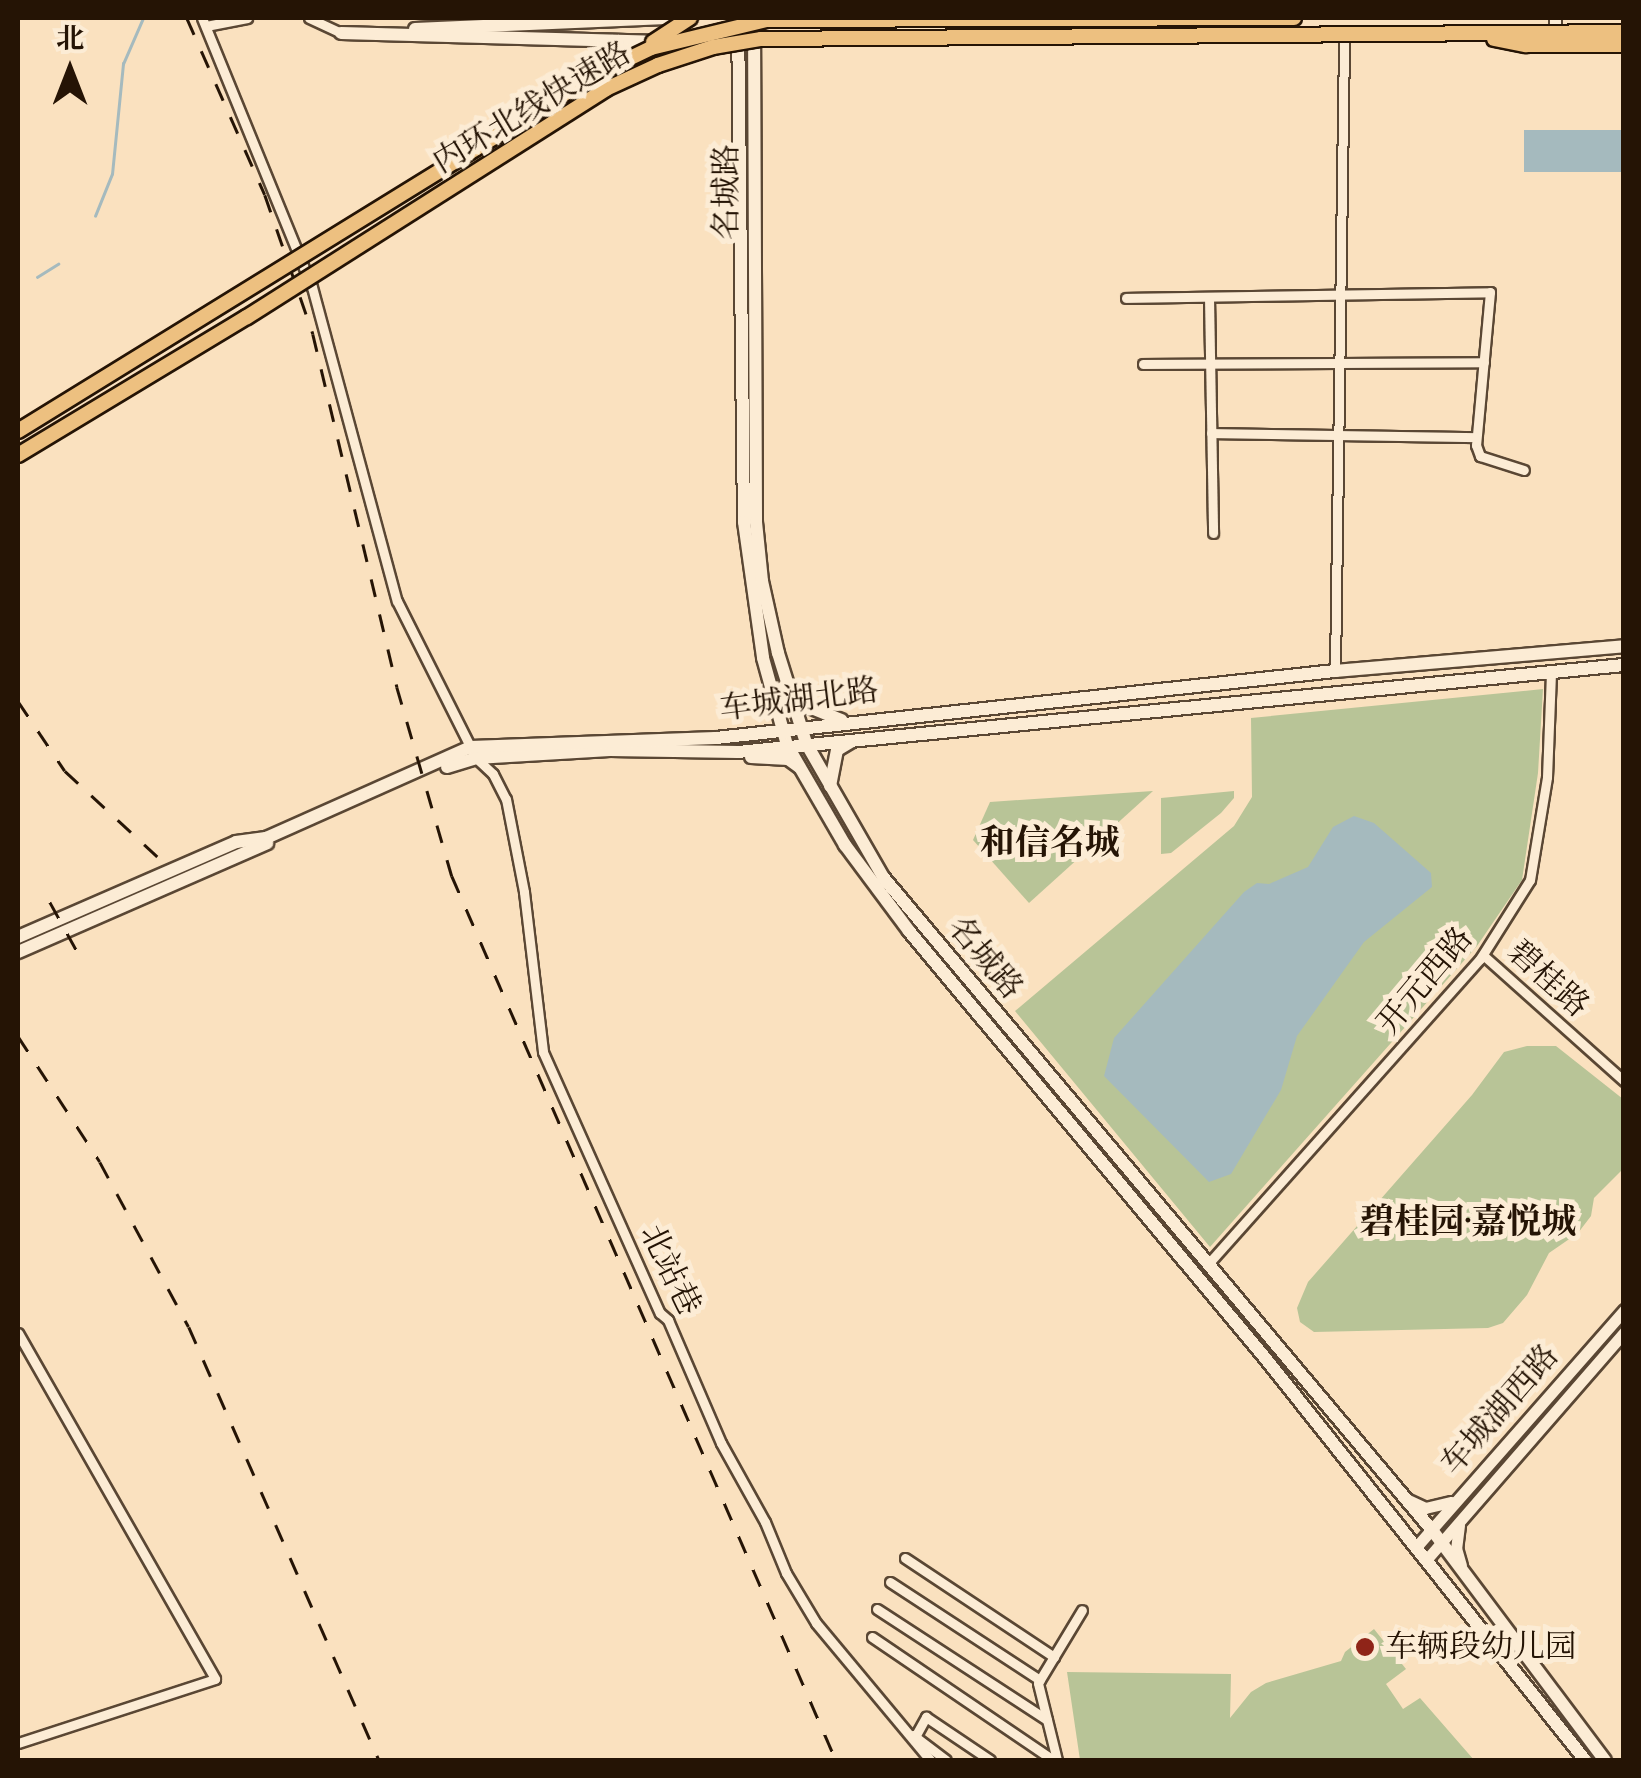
<!DOCTYPE html>
<meta charset="utf-8">
<style>
body{margin:0}
#map{position:relative;width:1641px;height:1778px;overflow:hidden;background:#fae1bf;font-family:"IM FELL Double Pica","Noto Serif SC",serif}
div>[style]{position:absolute}
[style*='--x']{left:calc(var(--x)*1px);top:calc(var(--y)*1px);width:calc(var(--w)*1px);rotate:calc(var(--a)*1deg)}
.green>*{inset:0;background:#b8c497}
.water>*{inset:0;background:#a5babe;transform-origin:0 0}
.stream>*{height:2.5px;margin:-1.25px;padding:0 1.25px;transform-origin:1.25px;border-radius:1.25px;background:#a5babe}
.roads{filter:drop-shadow(2px 0 #5a4734) drop-shadow(-2px 0 #5a4734) drop-shadow(0 2px #5a4734) drop-shadow(0 -2px #5a4734)}
.minor>*{height:9px;margin:-4.5px;padding:0 4.5px;transform-origin:4.5px;border-radius:4.5px;background:#fcecd5}
.tertiary>*{height:11px;margin:-5.5px;padding:0 5.5px;transform-origin:5.5px;border-radius:5.5px;background:#fcecd5}
.secondary>*{height:12px;margin:-6px;padding:0 6px;transform-origin:6px;border-radius:6px;background:#fcecd5}
.rail>*{height:2.5px;margin-top:-1.25px;transform-origin:0;background:repeating-linear-gradient(90deg,#251405 0 18px,transparent 0 36px)}
.bridges{filter:drop-shadow(2px 0 #251405) drop-shadow(-2px 0 #251405) drop-shadow(0 2px #251405) drop-shadow(0 -2px #251405)}
.trunk-bridge>*{height:14px;margin:-7px;padding:0 7px;transform-origin:7px;border-radius:7px;background:#edc080}
.dots>*{width:28px;height:28px;translate:-50% -50%;box-sizing:border-box;border:5px solid #fcecd5;border-radius:50%}
span{translate:-50% -50%;white-space:nowrap;text-align:center;line-height:1.15;-webkit-text-stroke:10px #fcecd5;paint-order:stroke}
.street-label{font-size:32px;color:#251405}
.poi-label{font-size:32px;color:#251405}
.left{translate:0 -50%;text-align:left}
.neighbourhood-label{font-size:35px;color:#251405;font-weight:700}
.frame{position:absolute;inset:0;border:20px solid #251405;pointer-events:none}
.north{position:absolute;left:20px;top:20px;width:100px;height:100px;-webkit-text-stroke:8px #fcecd5;paint-order:stroke;rotate:0deg;font-size:28px;font-weight:700;line-height:40px;text-align:center;color:#251405}
.north::after{content:'';display:block;margin:auto;width:35px;height:45px;background:#251405;clip-path:polygon(50% 0,100% 100%,50% 72%,0 100%)}
</style>
<div id="map">
<div class="green">
<div style="clip-path:polygon(1543px 689px,1538px 773px,1522px 880px,1477px 946px,1210px 1247px,1015px 1011px,1234px 826px,1252px 797px,1251px 718px)"></div>
<div style="clip-path:polygon(1153px 791px,1029px 903px,973px 840px,990px 802px)"></div>
<div style="clip-path:polygon(1234px 791px,1234px 798px,1221px 813px,1171px 853px,1161px 854px,1161px 798px)"></div>
<div style="clip-path:polygon(1527px 1046px,1556px 1046px,1623px 1099px,1623px 1169px,1594px 1198px,1591px 1216px,1578px 1233px,1549px 1253px,1527px 1295px,1503px 1323px,1488px 1328px,1314px 1332px,1300px 1322px,1297px 1308px,1308px 1282px,1472px 1095px,1504px 1052px)"></div>
<div style="clip-path:polygon(1374px 1629px,1406px 1669px,1386px 1684px,1403px 1709px,1420px 1698px,1474px 1760px,1080px 1760px,1067px 1672px,1231px 1674px,1230px 1718px,1251px 1692px,1266px 1683px,1341px 1661px,1345px 1652px)"></div>
</div>
<div class="water">
<div style="left:1524px;top:130px;width:99px;height:42px"></div>
<div style="clip-path:polygon(1354px 816px,1374px 823px,1431px 873px,1432px 887px,1364px 942px,1297px 1036px,1281px 1090px,1231px 1174px,1209px 1182px,1104px 1076px,1114px 1038px,1244px 892px,1257px 883px,1269px 884px,1308px 867px,1333px 827px)"></div>
</div>
<div class="stream">
<div style="--x:95;--y:216;--w:45;--a:-68"></div>
<div style="--x:112;--y:174;--w:111;--a:-84.3"></div>
<div style="--x:123;--y:64;--w:50;--a:-66.5"></div>
<div style="--x:37;--y:277;--w:25;--a:-32"></div>
</div>
<div class="roads">
<div class="minor">
<div style="--x:202;--y:18;--w:291;--a:67.8"></div>
<div style="--x:312;--y:287;--w:325;--a:74.9"></div>
<div style="--x:397;--y:601;--w:176;--a:63.3"></div>
<div style="--x:476;--y:758;--w:23;--a:43"></div>
<div style="--x:493;--y:774;--w:28;--a:63"></div>
<div style="--x:506;--y:799;--w:95;--a:79"></div>
<div style="--x:524;--y:892;--w:161;--a:83.2"></div>
<div style="--x:543;--y:1052;--w:286;--a:65.9"></div>
<div style="--x:660;--y:1313;--w:11;--a:41"></div>
<div style="--x:668;--y:1320;--w:134;--a:66.7"></div>
<div style="--x:721;--y:1443;--w:90;--a:60.9"></div>
<div style="--x:765;--y:1522;--w:55;--a:67.6"></div>
<div style="--x:786;--y:1573;--w:58;--a:59"></div>
<div style="--x:816;--y:1623;--w:178;--a:50.2"></div>
<div style="--x:309;--y:18;--w:35;--a:25"></div>
<div style="--x:206;--y:26;--w:42;--a:-11"></div>
<div style="--x:1209;--y:297;--w:236;--a:89"></div>
<div style="--x:1126;--y:298;--w:364;--a:-0.9"></div>
<div style="--x:1490;--y:292;--w:154;--a:95.2"></div>
<div style="--x:1476;--y:445;--w:12;--a:70"></div>
<div style="--x:1480;--y:456;--w:46;--a:17.7"></div>
<div style="--x:1143;--y:364;--w:341;--a:-0.3"></div>
<div style="--x:1211;--y:433;--w:265;--a:0.9"></div>
<div style="--x:1335;--y:671;--w:631;--a:-89.18"></div>
<div style="--x:1483;--y:955;--w:189;--a:41.8"></div>
<div style="--x:1209;--y:1263;--w:407;--a:-48.3"></div>
<div style="--x:1480;--y:959;--w:93;--a:-57.7"></div>
<div style="--x:1530;--y:880;--w:104;--a:-80.6"></div>
<div style="--x:1547;--y:777;--w:105;--a:-87.8"></div>
<div style="--x:18;--y:1333;--w:398;--a:60.3"></div>
<div style="--x:215;--y:1679;--w:207;--a:162"></div>
<div style="--x:905;--y:1558;--w:179;--a:33.6"></div>
<div style="--x:890;--y:1582;--w:179;--a:33.2"></div>
<div style="--x:877;--y:1609;--w:203;--a:33.1"></div>
<div style="--x:872;--y:1637;--w:219;--a:34.2"></div>
<div style="--x:913;--y:1735;--w:41;--a:37.1"></div>
<div style="--x:916;--y:1735;--w:21;--a:-61"></div>
<div style="--x:926;--y:1717;--w:77;--a:33.9"></div>
<div style="--x:1057;--y:1760;--w:79;--a:-103.9"></div>
<div style="--x:1038;--y:1683;--w:85;--a:-58.9"></div>
</div>
<div class="tertiary">
<div style="--x:1555;--y:18;--w:21;--a:90"></div>
<div style="--x:1408;--y:1500;--w:19;--a:25"></div>
<div style="--x:1425;--y:1508;--w:27;--a:-13"></div>
<div style="--x:1459;--y:1525;--w:23;--a:97"></div>
<div style="--x:1456;--y:1548;--w:18;--a:74"></div>
<div style="--x:1417;--y:1546;--w:314;--a:-48.7"></div>
<div style="--x:1427;--y:1559;--w:301;--a:-49"></div>
</div>
<div class="secondary">
<div style="--x:738;--y:18;--w:504;--a:89.32"></div>
<div style="--x:744;--y:522;--w:137;--a:82"></div>
<div style="--x:763;--y:658;--w:90;--a:74.6"></div>
<div style="--x:787;--y:745;--w:116;--a:59.9"></div>
<div style="--x:845;--y:845;--w:107;--a:53.3"></div>
<div style="--x:909;--y:931;--w:557;--a:50.17"></div>
<div style="--x:1266;--y:1359;--w:512;--a:51.5"></div>
<div style="--x:754;--y:18;--w:504;--a:89.77"></div>
<div style="--x:756;--y:522;--w:59;--a:84.2"></div>
<div style="--x:762;--y:581;--w:74;--a:77.5"></div>
<div style="--x:778;--y:653;--w:94;--a:72.7"></div>
<div style="--x:806;--y:743;--w:155;--a:60.1"></div>
<div style="--x:883;--y:877;--w:853;--a:49.95"></div>
<div style="--x:1432;--y:1530;--w:288;--a:53.1"></div>
<div style="--x:415;--y:29;--w:257;--a:-2.5"></div>
<div style="--x:341;--y:33;--w:322;--a:1.6"></div>
<div style="--x:792;--y:689;--w:25;--a:47"></div>
<div style="--x:809;--y:707;--w:35;--a:22"></div>
<div style="--x:751;--y:757;--w:37;--a:3"></div>
<div style="--x:788;--y:759;--w:14;--a:36"></div>
<div style="--x:447;--y:767;--w:30;--a:-17"></div>
<div style="--x:476;--y:758;--w:134;--a:-3.4"></div>
<div style="--x:610;--y:750;--w:128;--a:0.9"></div>
<div style="--x:738;--y:752;--w:890;--a:-5.61"></div>
<div style="--x:830;--y:786;--w:37;--a:-79"></div>
<div style="--x:837;--y:750;--w:17;--a:-31"></div>
<div style="--x:18;--y:937;--w:238;--a:-23.5"></div>
<div style="--x:236;--y:842;--w:30;--a:-8"></div>
<div style="--x:266;--y:838;--w:223;--a:-24"></div>
<div style="--x:470;--y:747;--w:246;--a:-2.1"></div>
<div style="--x:716;--y:738;--w:623;--a:-6.18"></div>
<div style="--x:1335;--y:671;--w:290;--a:-4.9"></div>
<div style="--x:18;--y:952;--w:272;--a:-23.6"></div>
</div>
</div>
<div class="rail">
<div style="--x:187;--y:18;--w:193;--a:66.2"></div>
<div style="--x:265;--y:195;--w:147;--a:70.9"></div>
<div style="--x:313;--y:334;--w:363;--a:76.6"></div>
<div style="--x:397;--y:687;--w:197;--a:73.8"></div>
<div style="--x:452;--y:876;--w:964;--a:66.52"></div>
<div style="--x:18;--y:701;--w:84;--a:56.1"></div>
<div style="--x:65;--y:771;--w:127;--a:42.8"></div>
<div style="--x:50;--y:902;--w:66;--a:61.1"></div>
<div style="--x:18;--y:1036;--w:150;--a:56.9"></div>
<div style="--x:100;--y:1162;--w:187;--a:61.7"></div>
<div style="--x:189;--y:1327;--w:473;--a:66.3"></div>
</div>
<div class="bridges">
<div class="trunk-bridge">
<div style="--x:1494;--y:39;--w:33;--a:11"></div>
<div style="--x:1526;--y:45;--w:98;--a:0"></div>
<div style="--x:653;--y:42;--w:44;--a:-33"></div>
<div style="--x:18;--y:431;--w:678;--a:-31.67"></div>
<div style="--x:595;--y:75;--w:62;--a:-25.7"></div>
<div style="--x:651;--y:48;--w:119;--a:-13.6"></div>
<div style="--x:767;--y:20;--w:527;--a:-0.22"></div>
<div style="--x:18;--y:455;--w:267;--a:-31.1"></div>
<div style="--x:247;--y:317;--w:425;--a:-32.4"></div>
<div style="--x:606;--y:89;--w:57;--a:-24.8"></div>
<div style="--x:658;--y:65;--w:58;--a:-18.1"></div>
<div style="--x:713;--y:47;--w:49;--a:-9.5"></div>
<div style="--x:761;--y:39;--w:863;--a:-0.46"></div>
</div>
</div>
<div class="dots">
<div style="left:1365px;top:1647px;background:#8f2418"></div>
</div>
<div class="street-label">
<span style="left:532px;top:108px;rotate:-31deg">内环北线快速路</span>
<span style="left:727px;top:192px;rotate:-90deg">名城路</span>
<span style="left:799px;top:700px;rotate:-7deg">车城湖北路</span>
<span style="left:985px;top:958px;rotate:50deg">名城路</span>
<span style="left:1548px;top:979px;rotate:42deg">碧桂路</span>
<span style="left:1425px;top:981px;rotate:-50deg">开元西路</span>
<span style="left:670px;top:1270px;rotate:64deg">北站巷</span>
<span style="left:1500px;top:1410px;rotate:-49deg">车城湖西路</span>
</div>
<div class="poi-label">
<span class="left" style="left:1385px;top:1647px">车辆段幼儿园</span>
</div>
<div class="neighbourhood-label">
<span style="left:1050px;top:843px">和信名城</span>
<span style="left:1468px;top:1222px">碧桂园·嘉悦城</span>
</div>
<div class="frame"></div>
<div class="north">北</div>
</div>
